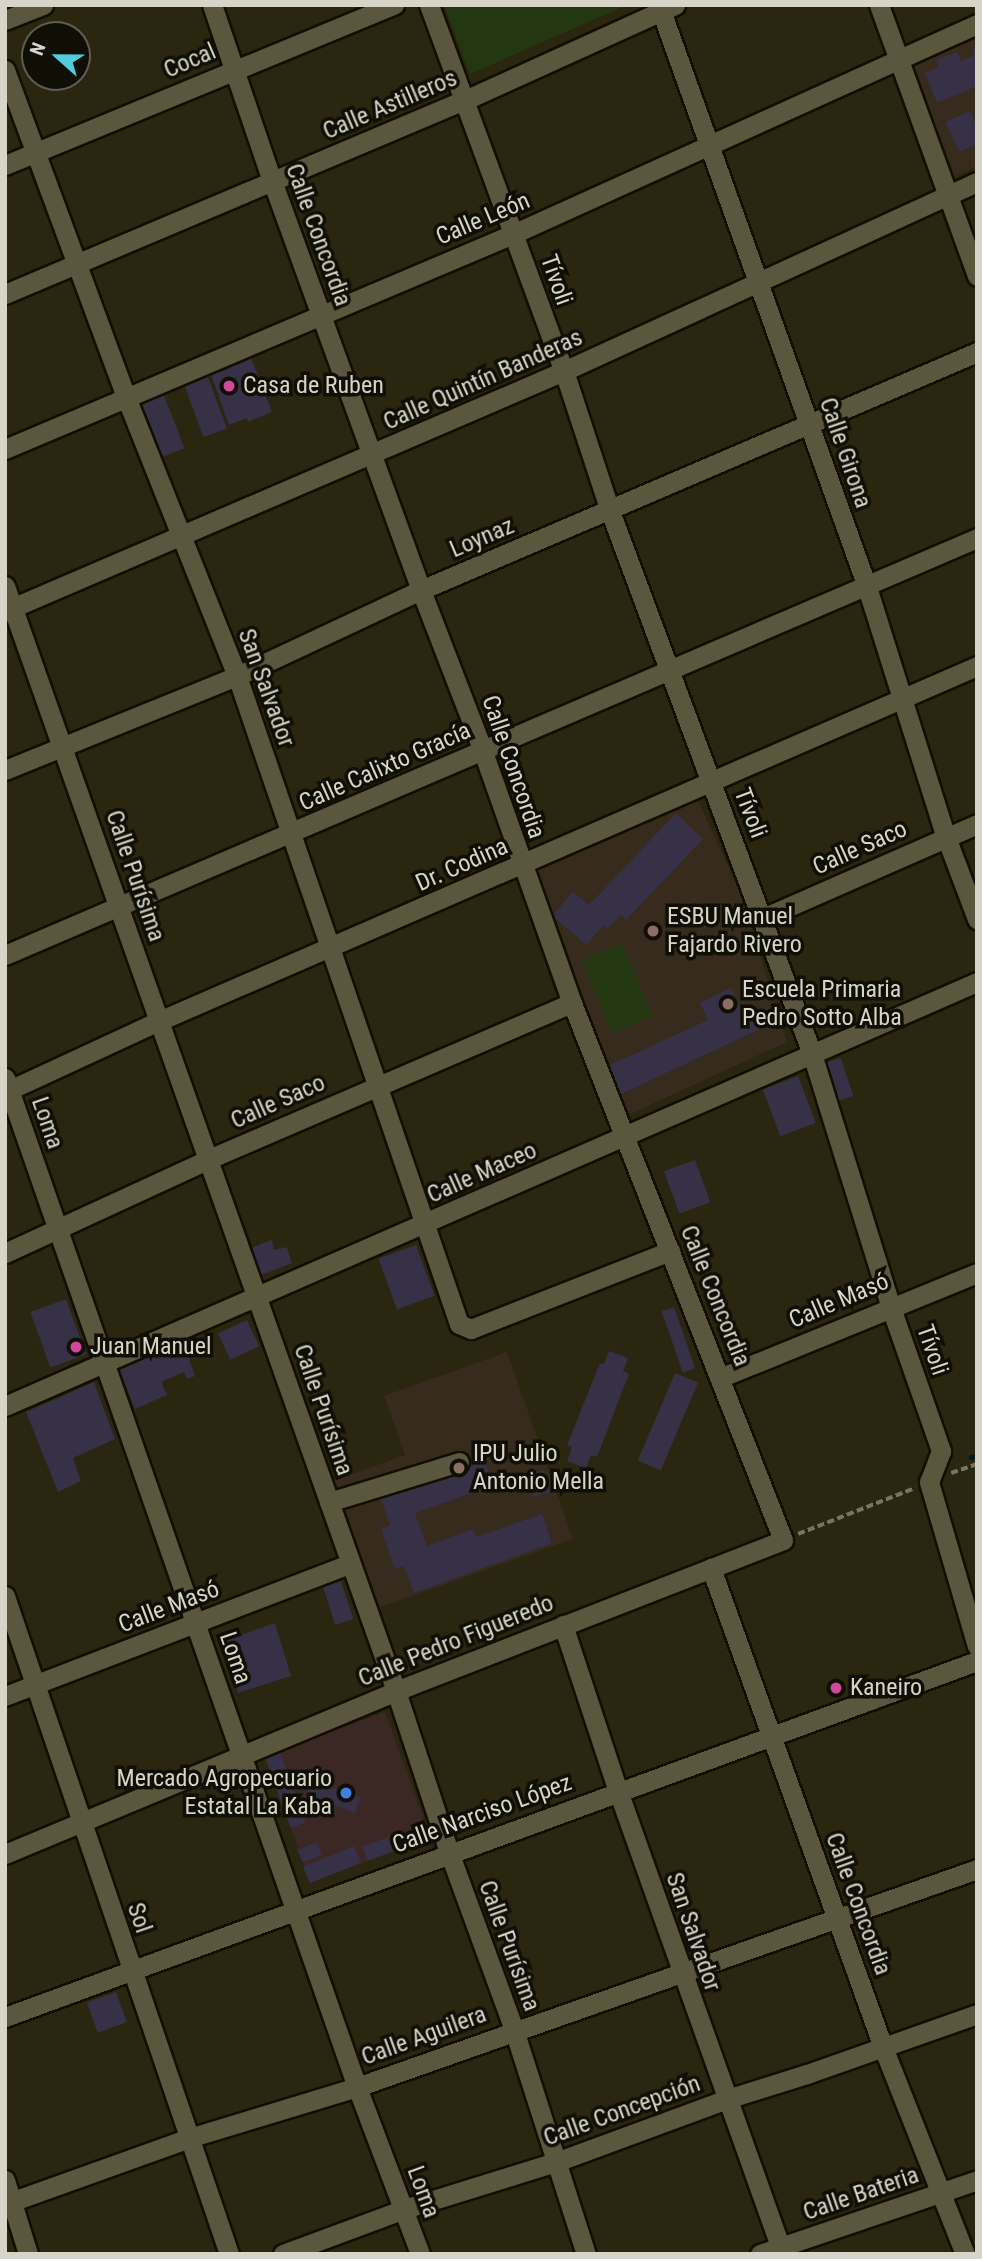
<!DOCTYPE html>
<meta charset="utf-8">
<style>
body{margin:0}
#map{position:relative;width:982px;height:2259px;overflow:hidden;background:#2a2610;font-family:"Roboto Condensed",sans-serif}
div>[style]{position:absolute}
[style*='--x']{left:calc(var(--x)*1px);top:calc(var(--y)*1px);width:calc(var(--w)*1px);rotate:calc(var(--a)*1deg)}
.commercial>*{inset:0;background:#3b2724;transform-origin:0 0}
.education>*{inset:0;background:#362b1c}
.green>*{inset:0;background:#233810;transform-origin:0 0}
.stream>*{height:5px;margin:-2.5px;padding:0 2.5px;transform-origin:2.5px;border-radius:2.5px;background:#00191e}
.building>*{inset:0;background:#363146;transform-origin:0 0}
.path>*{height:3.5px;margin-top:-1.75px;transform-origin:0;background:repeating-linear-gradient(90deg,#787462 0 7px,transparent 0 10.5px)}
.roads{filter:drop-shadow(2px 0 #120f00) drop-shadow(-2px 0 #120f00) drop-shadow(0 2px #120f00) drop-shadow(0 -2px #120f00)}
.minor>*{height:19px;margin:-9.5px;padding:0 9.5px;transform-origin:9.5px;border-radius:9.5px;background:#5b573f}
.dots>*{width:19px;height:19px;translate:-50% -50%;box-sizing:border-box;border:4px solid #100f06;border-radius:50%}
span{translate:-50% -50%;white-space:nowrap;text-align:center;line-height:1.15;-webkit-text-stroke:7px #100f06;paint-order:stroke}
.street-label{font-size:24px;color:#d7d5c7}
.poi-label{font-size:24px;color:#d7d5c7}
.left{translate:0 -50%;text-align:left}
.right{translate:-100% -50%;text-align:right}
.frame{position:absolute;inset:0;border:7px solid #d7d5c7;pointer-events:none}
.north{position:absolute;left:21px;top:21px;width:70px;height:70px;box-sizing:border-box;background:#100f06;border:2px solid #605e53;border-radius:50%;rotate:291deg;font-size:19px;font-weight:700;line-height:28px;text-align:center;color:#d7d5c7}
.north::after{content:'';display:block;margin:auto;width:24px;height:32px;background:#54cadd;clip-path:polygon(50% 0,100% 100%,50% 72%,0 100%)}
</style>
<div id="map">
<div class="commercial">
<div style="left:385px;top:1712px;width:134px;height:128px;rotate:70deg"></div>
</div>
<div class="education">
<div style="clip-path:polygon(977px 35px,977px 166px,952px 178px,910px 59px)"></div>
<div style="clip-path:polygon(697px 798px,742px 896px,787px 1042px,624px 1117px,531px 873px)"></div>
<div style="clip-path:polygon(507px 1352px,573px 1539px,378px 1608px,333px 1481px,405px 1455px,384px 1396px)"></div>
</div>
<div class="green">
<div style="clip-path:polygon(444px 5px,627px 5px,470px 74px)"></div>
<div style="left:622px;top:943px;width:79px;height:44px;rotate:67deg"></div>
</div>
<div class="stream">
<div style="--x:971;--y:1457;--w:6;--a:-9"></div>
</div>
<div class="building">
<div style="clip-path:polygon(977px 46px,977px 86px,937px 103px,925px 73px,939px 67px,936px 60px,957px 52px,961px 61px,975px 55px,973px 48px)"></div>
<div style="clip-path:polygon(970px 111px,977px 127px,977px 144px,959px 152px,945px 122px)"></div>
<div style="clip-path:polygon(250px 355px,272px 412px,248px 422px,247px 418px,229px 425px,211px 375px,228px 369px,226px 364px)"></div>
<div style="left:207px;top:374px;width:58px;height:25px;rotate:70deg"></div>
<div style="left:164px;top:395px;width:57px;height:27px;rotate:69deg"></div>
<div style="clip-path:polygon(676px 813px,703px 839px,626px 920px,621px 915px,607px 929px,603px 925px,587px 945px,552px 916px,573px 892px,589px 905px)"></div>
<div style="clip-path:polygon(731px 988px,742px 1012px,751px 1008px,760px 1029px,619px 1095px,606px 1067px,708px 1020px,700px 1003px)"></div>
<div style="left:841px;top:1058px;width:40px;height:18px;rotate:72deg"></div>
<div style="left:798px;top:1076px;width:50px;height:38px;rotate:69deg"></div>
<div style="left:695px;top:1160px;width:45px;height:33px;rotate:70deg"></div>
<div style="clip-path:polygon(272px 1240px,274px 1250px,287px 1247px,292px 1263px,261px 1275px,251px 1248px)"></div>
<div style="left:416px;top:1245px;width:54px;height:40px;rotate:70deg"></div>
<div style="left:66px;top:1299px;width:59px;height:38px;rotate:70deg"></div>
<div style="left:674px;top:1307px;width:65px;height:13px;rotate:71deg"></div>
<div style="left:247px;top:1320px;width:29px;height:32px;rotate:65deg"></div>
<div style="clip-path:polygon(184px 1344px,195px 1376px,187px 1379px,184px 1372px,161px 1382px,167px 1395px,135px 1409px,119px 1369px)"></div>
<div style="clip-path:polygon(609px 1351px,628px 1358px,623px 1371px,629px 1374px,597px 1457px,591px 1455px,586px 1468px,567px 1461px,572px 1447px,567px 1445px,600px 1363px,604px 1364px)"></div>
<div style="left:675px;top:1373px;width:25px;height:95px;rotate:23deg"></div>
<div style="clip-path:polygon(94px 1382px,115px 1439px,73px 1458px,81px 1481px,58px 1492px,26px 1412px)"></div>
<div style="clip-path:polygon(485px 1461px,494px 1485px,415px 1513px,427px 1546px,473px 1529px,476px 1537px,542px 1514px,552px 1543px,414px 1593px,404px 1566px,395px 1569px,381px 1529px,390px 1525px,381px 1499px)"></div>
<div style="left:544px;top:1470px;width:23px;height:16px;rotate:75deg"></div>
<div style="left:567px;top:1477px;width:12px;height:13px;rotate:20deg"></div>
<div style="left:341px;top:1581px;width:40px;height:19px;rotate:72deg"></div>
<div style="clip-path:polygon(275px 1623px,291px 1676px,238px 1693px,225px 1657px,228px 1656px,224px 1641px)"></div>
<div style="left:280px;top:1752px;width:75px;height:16px;rotate:70deg"></div>
<div style="left:312px;top:1780px;width:52px;height:16px;rotate:20deg"></div>
<div style="left:389px;top:1837px;width:15px;height:28px;rotate:70deg"></div>
<div style="left:317px;top:1842px;width:14px;height:21px;rotate:69deg"></div>
<div style="left:354px;top:1846px;width:18px;height:55px;rotate:68deg"></div>
<div style="left:116px;top:1992px;width:32px;height:31px;rotate:70deg"></div>
</div>
<div class="path">
<div style="--x:951;--y:1473;--w:28;--a:-19"></div>
<div style="--x:798;--y:1534;--w:126;--a:-21.5"></div>
</div>
<div class="roads">
<div class="minor">
<div style="--x:429;--y:5;--w:390;--a:69.8"></div>
<div style="--x:564;--y:371;--w:147;--a:71.8"></div>
<div style="--x:610;--y:511;--w:579;--a:69.59"></div>
<div style="--x:812;--y:1054;--w:263;--a:72.7"></div>
<div style="--x:890;--y:1305;--w:155;--a:70.7"></div>
<div style="--x:941;--y:1451;--w:33;--a:111"></div>
<div style="--x:929;--y:1482;--w:171;--a:73.7"></div>
<div style="--x:659;--y:5;--w:615;--a:70.33"></div>
<div style="--x:866;--y:584;--w:265;--a:72.5"></div>
<div style="--x:946;--y:837;--w:88;--a:69.3"></div>
<div style="--x:879;--y:5;--w:288;--a:70.1"></div>
<div style="--x:5;--y:20;--w:41;--a:-21.5"></div>
<div style="--x:5;--y:70;--w:349;--a:69.7"></div>
<div style="--x:126;--y:397;--w:300;--a:68.3"></div>
<div style="--x:237;--y:676;--w:685;--a:71.09"></div>
<div style="--x:459;--y:1324;--w:13;--a:23"></div>
<div style="--x:471;--y:1329;--w:214;--a:-21.4"></div>
<div style="--x:5;--y:165;--w:421;--a:-22.4"></div>
<div style="--x:5;--y:294;--w:497;--a:-22.9"></div>
<div style="--x:463;--y:101;--w:233;--a:-24.4"></div>
<div style="--x:5;--y:449;--w:552;--a:-22.94"></div>
<div style="--x:513;--y:234;--w:509;--a:-24.35"></div>
<div style="--x:5;--y:586;--w:1172;--a:70.51"></div>
<div style="--x:396;--y:1691;--w:169;--a:71.8"></div>
<div style="--x:449;--y:1852;--w:189;--a:69.9"></div>
<div style="--x:514;--y:2030;--w:235;--a:72.2"></div>
<div style="--x:5;--y:611;--w:608;--a:-23.24"></div>
<div style="--x:564;--y:371;--w:454;--a:-24.6"></div>
<div style="--x:5;--y:770;--w:250;--a:-22.1"></div>
<div style="--x:237;--y:676;--w:203;--a:-25.1"></div>
<div style="--x:421;--y:590;--w:605;--a:-23.17"></div>
<div style="--x:763;--y:918;--w:234;--a:-23.7"></div>
<div style="--x:5;--y:955;--w:1058;--a:-23.22"></div>
<div style="--x:5;--y:1078;--w:1069;--a:70.77"></div>
<div style="--x:357;--y:2087;--w:178;--a:69.3"></div>
<div style="--x:5;--y:1092;--w:170;--a:-24.8"></div>
<div style="--x:159;--y:1021;--w:892;--a:-23.46"></div>
<div style="--x:5;--y:1253;--w:225;--a:-24.7"></div>
<div style="--x:209;--y:1159;--w:395;--a:-23.3"></div>
<div style="--x:722;--y:1377;--w:275;--a:-22.2"></div>
<div style="--x:5;--y:1406;--w:1060;--a:-23.57"></div>
<div style="--x:329;--y:1502;--w:136;--a:-17.1"></div>
<div style="--x:711;--y:1568;--w:509;--a:70.25"></div>
<div style="--x:883;--y:2047;--w:223;--a:68.4"></div>
<div style="--x:5;--y:1596;--w:695;--a:71.2"></div>
<div style="--x:563;--y:1625;--w:175;--a:71.7"></div>
<div style="--x:618;--y:1791;--w:492;--a:70.4"></div>
<div style="--x:5;--y:1696;--w:368;--a:-21"></div>
<div style="--x:5;--y:1854;--w:424;--a:-22.6"></div>
<div style="--x:396;--y:1691;--w:415;--a:-21.3"></div>
<div style="--x:783;--y:1540;--w:577;--a:-111.45"></div>
<div style="--x:572;--y:1003;--w:267;--a:-109.5"></div>
<div style="--x:483;--y:751;--w:173;--a:-111.1"></div>
<div style="--x:421;--y:590;--w:435;--a:-110"></div>
<div style="--x:272;--y:181;--w:186;--a:-108.8"></div>
<div style="--x:5;--y:2017;--w:1035;--a:-20.12"></div>
<div style="--x:5;--y:2180;--w:77;--a:72.7"></div>
<div style="--x:5;--y:2204;--w:195;--a:-19.7"></div>
<div style="--x:189;--y:2138;--w:176;--a:-16.9"></div>
<div style="--x:357;--y:2087;--w:657;--a:-19.37"></div>
<div style="--x:283;--y:2254;--w:129;--a:-20.4"></div>
<div style="--x:404;--y:2209;--w:159;--a:-17.2"></div>
<div style="--x:556;--y:2162;--w:182;--a:-20.2"></div>
<div style="--x:727;--y:2099;--w:84;--a:-17.4"></div>
<div style="--x:807;--y:2074;--w:180;--a:-19.4"></div>
<div style="--x:760;--y:2254;--w:229;--a:-18.8"></div>
</div>
</div>
<div class="dots">
<div style="left:229px;top:386px;background:#d1479c"></div>
<div style="left:653px;top:931px;background:#8d6e63"></div>
<div style="left:728px;top:1004px;background:#8d6e63"></div>
<div style="left:76px;top:1347px;background:#d1479c"></div>
<div style="left:459px;top:1468px;background:#8d6e63"></div>
<div style="left:836px;top:1688px;background:#d1479c"></div>
<div style="left:346px;top:1793px;background:#3f7fe0"></div>
</div>
<div class="street-label">
<span style="left:190px;top:61px;rotate:-23deg">Cocal</span>
<span style="left:390px;top:105px;rotate:-23deg">Calle Astilleros</span>
<span style="left:483px;top:219px;rotate:-23deg">Calle León</span>
<span style="left:318px;top:235px;rotate:70deg">Calle Concordia</span>
<span style="left:556px;top:280px;rotate:70deg">Tívoli</span>
<span style="left:483px;top:380px;rotate:-24deg">Calle Quintín Banderas</span>
<span style="left:845px;top:453px;rotate:71deg">Calle Girona</span>
<span style="left:482px;top:538px;rotate:-23deg">Loynaz</span>
<span style="left:266px;top:688px;rotate:70deg">San Salvador</span>
<span style="left:385px;top:767px;rotate:-24deg">Calle Calixto Gracía</span>
<span style="left:513px;top:767px;rotate:71deg">Calle Concordia</span>
<span style="left:750px;top:813px;rotate:69deg">Tívoli</span>
<span style="left:860px;top:848px;rotate:-24deg">Calle Saco</span>
<span style="left:462px;top:865px;rotate:-24deg">Dr. Codina</span>
<span style="left:135px;top:876px;rotate:71deg">Calle Purísima</span>
<span style="left:278px;top:1102px;rotate:-24deg">Calle Saco</span>
<span style="left:47px;top:1123px;rotate:71deg">Loma</span>
<span style="left:482px;top:1173px;rotate:-24deg">Calle Maceo</span>
<span style="left:715px;top:1296px;rotate:68deg">Calle Concordia</span>
<span style="left:839px;top:1301px;rotate:-23deg">Calle Masó</span>
<span style="left:932px;top:1350px;rotate:71deg">Tívoli</span>
<span style="left:323px;top:1410px;rotate:71deg">Calle Purísima</span>
<span style="left:169px;top:1607px;rotate:-21deg">Calle Masó</span>
<span style="left:456px;top:1641px;rotate:-22deg">Calle Pedro Figueredo</span>
<span style="left:235px;top:1658px;rotate:71deg">Loma</span>
<span style="left:482px;top:1814px;rotate:-20deg">Calle Narciso López</span>
<span style="left:858px;top:1904px;rotate:70deg">Calle Concordia</span>
<span style="left:139px;top:1918px;rotate:71deg">Sol</span>
<span style="left:693px;top:1932px;rotate:71deg">San Salvador</span>
<span style="left:509px;top:1946px;rotate:70deg">Calle Purísima</span>
<span style="left:424px;top:2036px;rotate:-20deg">Calle Aguilera</span>
<span style="left:622px;top:2111px;rotate:-20deg">Calle Concepción</span>
<span style="left:423px;top:2192px;rotate:70deg">Loma</span>
<span style="left:861px;top:2194px;rotate:-19deg">Calle Bateria</span>
</div>
<div class="poi-label">
<span class="left" style="left:243px;top:386px">Casa de Ruben</span>
<span class="left" style="left:667px;top:931px">ESBU Manuel<br>Fajardo Rivero</span>
<span class="left" style="left:742px;top:1004px">Escuela Primaria<br>Pedro Sotto Alba</span>
<span class="left" style="left:90px;top:1347px">Juan Manuel</span>
<span class="left" style="left:473px;top:1468px">IPU Julio<br>Antonio Mella</span>
<span class="left" style="left:850px;top:1688px">Kaneiro</span>
<span class="right" style="left:332px;top:1793px">Mercado Agropecuario<br>Estatal La Kaba</span>
</div>
<div class="frame"></div>
<div class="north">N</div>
</div>
